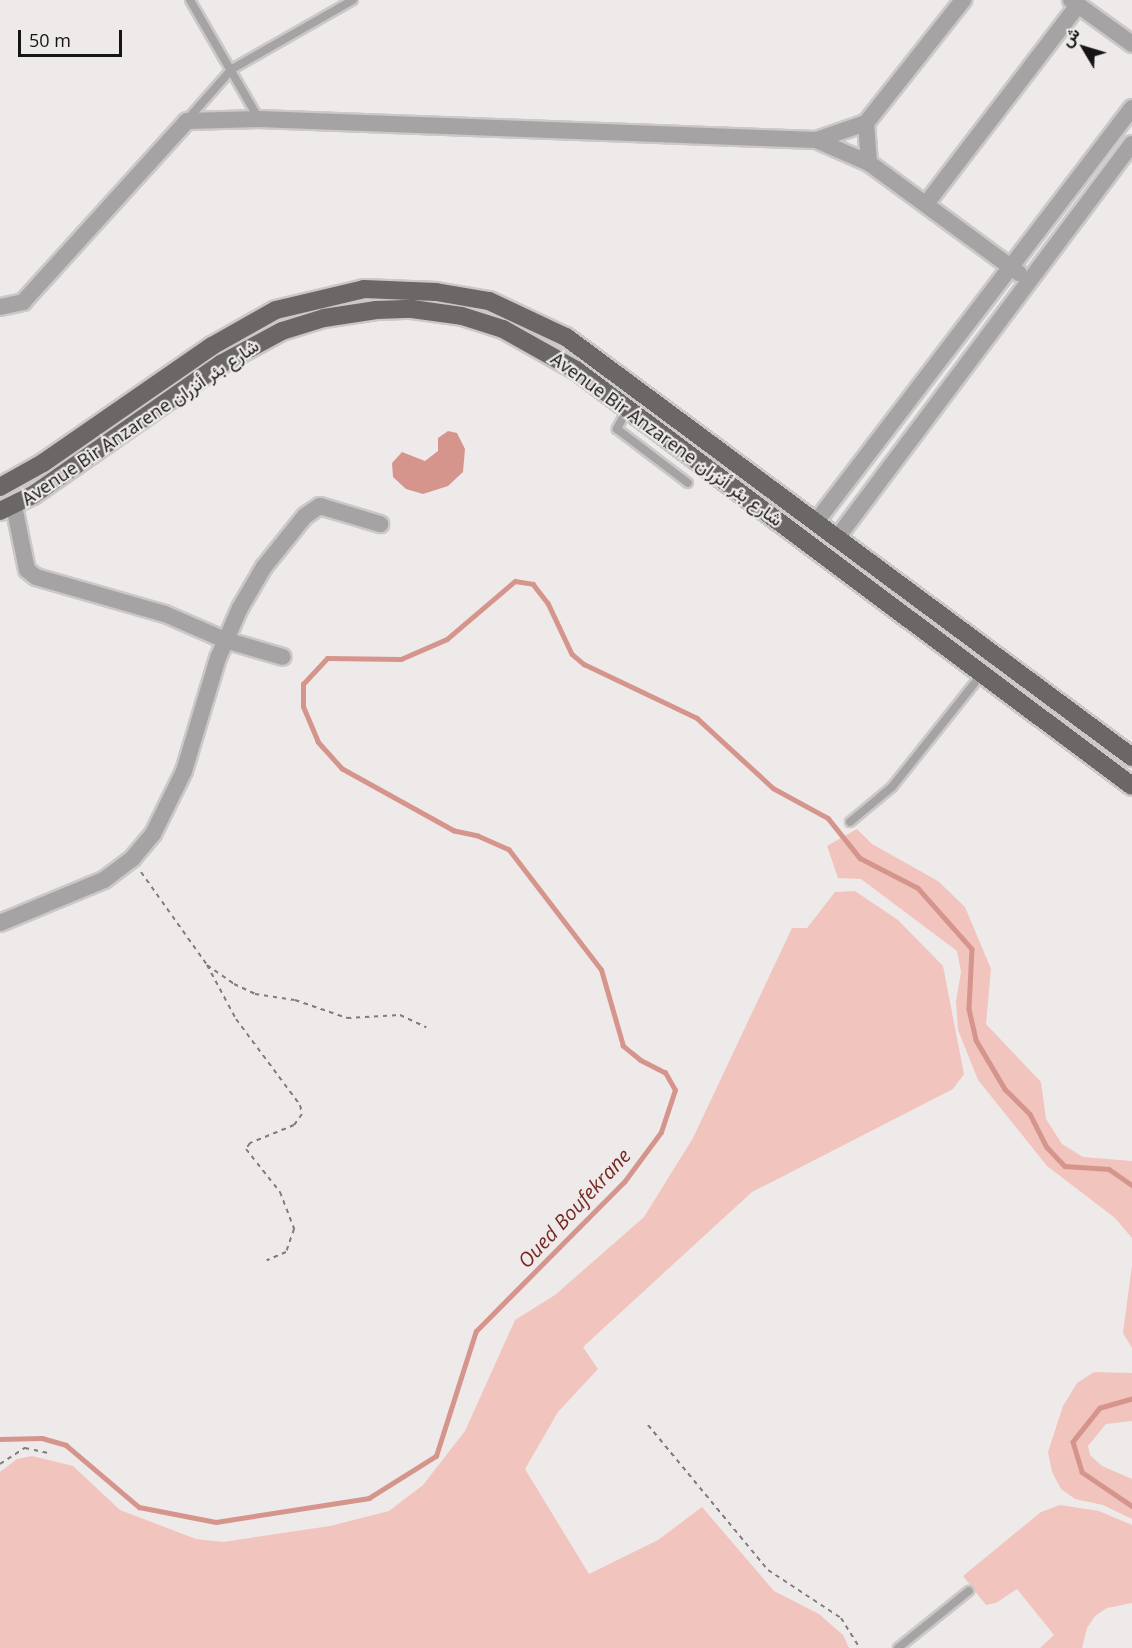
<!DOCTYPE html>
<meta charset="utf-8">
<style>
body{margin:0}
#map{position:relative;width:1132px;height:1648px;overflow:hidden;background:#efeaea;font-family:"Open Sans",Vazirmatn,sans-serif}
div>[style]{position:absolute}
[style*='--x']{left:calc(var(--x)*1px);top:calc(var(--y)*1px);width:calc(var(--w)*1px);rotate:calc(var(--a)*1deg)}
.green>*{inset:0;background:#f1c4be}
.water>*{inset:0;background:#d6958c}
.stream>*{height:4.5px;margin:-2.25px;padding:0 2.25px;transform-origin:2.25px;border-radius:2.25px;background:#d6958c}
.path>*{height:2px;margin-top:-1px;transform-origin:0;background:repeating-linear-gradient(90deg,#7f7c7c 0 4.5px,transparent 0 9px)}
.roads{filter:drop-shadow(2px 0 #ccc8c8) drop-shadow(-2px 0 #ccc8c8) drop-shadow(0 2px #ccc8c8) drop-shadow(0 -2px #ccc8c8)}
.service>*{height:8px;margin:-4px;padding:0 4px;transform-origin:4px;border-radius:4px;background:#a5a3a3}
.minor>*{height:16px;margin:-8px;padding:0 8px;transform-origin:8px;border-radius:8px;background:#a5a3a3}
.primary>*{height:18px;margin:-9px;padding:0 9px;transform-origin:9px;border-radius:9px;background:#6b6767}
span{translate:-50% -50%;white-space:nowrap;text-align:center;line-height:1.15;-webkit-text-stroke:4.5px #efeaea;paint-order:stroke}
.street-label{font-size:18px;color:#161414}
.water-label{font-size:20px;color:#762922;font-style:italic}
.north{position:absolute;left:1054px;top:18px;width:60px;height:60px;-webkit-text-stroke:4px #efeaea;paint-order:stroke;rotate:308deg;font-size:16px;font-weight:700;line-height:24px;text-align:center;color:#161414}
.north::after{content:'';display:block;margin:auto;width:21px;height:27px;background:#161414;clip-path:polygon(50% 0,100% 100%,50% 72%,0 100%)}
.scale{position:absolute;left:18px;top:30px;width:104px;height:27px;box-sizing:border-box;border:3px solid #161414;border-top:0;padding-left:8px;font-size:18px;line-height:21px;white-space:nowrap;color:#161414;-webkit-text-stroke:4px #efeaea;paint-order:stroke}
</style>
<div id="map">
<div class="green">
<div style="clip-path:polygon(857px 829px,872px 844px,938px 881px,965px 907px,991px 969px,986px 1024px,1041px 1082px,1046px 1119px,1062px 1144px,1083px 1157px,1132px 1161px,1132px 1238px,1115px 1218px,1047px 1166px,978px 1080px,958px 1030px,956px 1001px,961px 972px,957px 951px,861px 879px,838px 878px,827px 846px)"></div>
<div style="clip-path:polygon(855px 891px,898px 920px,943px 966px,964px 1074px,953px 1089px,752px 1192px,583px 1347px,598px 1369px,558px 1412px,525px 1469px,589px 1574px,658px 1540px,702px 1507px,774px 1591px,819px 1614px,843px 1635px,849px 1648px,0 1648px,0 1472px,17px 1459px,32px 1456px,73px 1466px,120px 1510px,196px 1539px,223px 1542px,330px 1526px,389px 1511px,423px 1485px,465px 1431px,515px 1320px,555px 1295px,644px 1217px,693px 1138px,792px 928px,807px 928px,835px 892px)"></div>
<div style="clip-path:polygon(1132px 1265px,1132px 1348px,1123px 1333px)"></div>
<div style="clip-path:polygon(1094px 1372px,1132px 1373px,1132px 1421px,1106px 1424px,1088px 1446px,1090px 1455px,1102px 1466px,1132px 1479px,1132px 1519px,1103px 1505px,1075px 1499px,1061px 1489px,1052px 1472px,1048px 1452px,1063px 1406px,1077px 1383px)"></div>
<div style="clip-path:polygon(1060px 1505px,1099px 1511px,1132px 1525px,1132px 1603px,1107px 1608px,1095px 1616px,1087px 1628px,1082px 1648px,1040px 1648px,1054px 1635px,1017px 1589px,996px 1603px,986px 1605px,963px 1576px,1041px 1512px)"></div>
</div>
<div class="water">
<div style="clip-path:polygon(448px 431px,457px 433px,465px 449px,463px 472px,448px 486px,423px 494px,406px 489px,393px 477px,392px 463px,402px 452px,425px 461px,438px 451px,438px 438px)"></div>
</div>
<div class="stream">
<div style="--x:1132;--y:1399;--w:33;--a:164"></div>
<div style="--x:1100;--y:1408;--w:43;--a:128.5"></div>
<div style="--x:1073;--y:1442;--w:31;--a:73"></div>
<div style="--x:1082;--y:1472;--w:60;--a:34.2"></div>
<div style="--x:0;--y:1439;--w:42;--a:-1.4"></div>
<div style="--x:42;--y:1438;--w:25;--a:16"></div>
<div style="--x:66;--y:1445;--w:96;--a:40.3"></div>
<div style="--x:139;--y:1507;--w:78;--a:11"></div>
<div style="--x:216;--y:1522;--w:155;--a:-8.9"></div>
<div style="--x:369;--y:1498;--w:79;--a:-32.1"></div>
<div style="--x:436;--y:1456;--w:131;--a:-72.3"></div>
<div style="--x:476;--y:1331;--w:210;--a:-45.2"></div>
<div style="--x:624;--y:1182;--w:62;--a:-53.5"></div>
<div style="--x:661;--y:1132;--w:44;--a:-71.6"></div>
<div style="--x:675;--y:1090;--w:20;--a:-120"></div>
<div style="--x:665;--y:1073;--w:28;--a:-153"></div>
<div style="--x:640;--y:1060;--w:22;--a:-141"></div>
<div style="--x:623;--y:1046;--w:79;--a:-106.1"></div>
<div style="--x:601;--y:970;--w:151;--a:-127.5"></div>
<div style="--x:509;--y:850;--w:34;--a:-156"></div>
<div style="--x:478;--y:836;--w:25;--a:-168"></div>
<div style="--x:454;--y:831;--w:128;--a:-151"></div>
<div style="--x:342;--y:769;--w:36;--a:-132"></div>
<div style="--x:318;--y:742;--w:38;--a:-113"></div>
<div style="--x:303;--y:707;--w:23;--a:-90"></div>
<div style="--x:303;--y:684;--w:35;--a:-47"></div>
<div style="--x:327;--y:658;--w:74;--a:0.8"></div>
<div style="--x:401;--y:659;--w:50;--a:-23.5"></div>
<div style="--x:447;--y:639;--w:89;--a:-40.5"></div>
<div style="--x:515;--y:581;--w:18;--a:9"></div>
<div style="--x:533;--y:584;--w:24;--a:52"></div>
<div style="--x:548;--y:603;--w:56;--a:64.8"></div>
<div style="--x:572;--y:654;--w:16;--a:40"></div>
<div style="--x:584;--y:664;--w:125;--a:25.5"></div>
<div style="--x:697;--y:718;--w:103;--a:42.6"></div>
<div style="--x:773;--y:788;--w:63;--a:28.6"></div>
<div style="--x:828;--y:818;--w:51;--a:51.3"></div>
<div style="--x:860;--y:858;--w:65;--a:27.3"></div>
<div style="--x:918;--y:888;--w:81;--a:48.5"></div>
<div style="--x:972;--y:949;--w:60;--a:92.9"></div>
<div style="--x:969;--y:1009;--w:32;--a:77"></div>
<div style="--x:976;--y:1040;--w:57;--a:59.4"></div>
<div style="--x:1005;--y:1089;--w:35;--a:45"></div>
<div style="--x:1030;--y:1114;--w:37;--a:63"></div>
<div style="--x:1047;--y:1147;--w:26;--a:47"></div>
<div style="--x:1065;--y:1166;--w:44;--a:3.9"></div>
<div style="--x:1109;--y:1169;--w:28;--a:35"></div>
</div>
<div class="path">
<div style="--x:141;--y:872;--w:114;--a:54.6"></div>
<div style="--x:207;--y:965;--w:33;--a:35"></div>
<div style="--x:234;--y:984;--w:23;--a:25"></div>
<div style="--x:255;--y:994;--w:40;--a:8.5"></div>
<div style="--x:295;--y:1000;--w:55;--a:19.1"></div>
<div style="--x:347;--y:1018;--w:53;--a:-3.2"></div>
<div style="--x:400;--y:1015;--w:29;--a:25"></div>
<div style="--x:207;--y:965;--w:61;--a:61.8"></div>
<div style="--x:236;--y:1019;--w:107;--a:53.3"></div>
<div style="--x:300;--y:1105;--w:9;--a:77"></div>
<div style="--x:302;--y:1114;--w:14;--a:126"></div>
<div style="--x:294;--y:1125;--w:48;--a:157.8"></div>
<div style="--x:250;--y:1143;--w:7;--a:124"></div>
<div style="--x:246;--y:1149;--w:55;--a:51.7"></div>
<div style="--x:280;--y:1192;--w:40;--a:69"></div>
<div style="--x:294;--y:1229;--w:24;--a:109"></div>
<div style="--x:286;--y:1252;--w:21;--a:157"></div>
<div style="--x:648;--y:1425;--w:188;--a:50.4"></div>
<div style="--x:768;--y:1570;--w:87;--a:33.3"></div>
<div style="--x:841;--y:1618;--w:36;--a:58"></div>
<div style="--x:0;--y:1464;--w:30;--a:-33"></div>
<div style="--x:25;--y:1448;--w:25;--a:12"></div>
</div>
<div class="roads">
<div class="service">
<div style="--x:190;--y:0;--w:138;--a:59.9"></div>
<div style="--x:187;--y:120;--w:68;--a:-48.6"></div>
<div style="--x:232;--y:69;--w:139;--a:-29.7"></div>
<div style="--x:628;--y:408;--w:24;--a:118"></div>
<div style="--x:617;--y:429;--w:89;--a:37.3"></div>
<div style="--x:850;--y:822;--w:55;--a:-39.8"></div>
<div style="--x:892;--y:787;--w:144;--a:-51.5"></div>
<div style="--x:898;--y:1648;--w:91;--a:-38.8"></div>
</div>
<div class="minor">
<div style="--x:1071;--y:0;--w:75;--a:35.8"></div>
<div style="--x:866;--y:123;--w:40;--a:85.7"></div>
<div style="--x:816;--y:140;--w:58;--a:23.5"></div>
<div style="--x:869;--y:163;--w:186;--a:36.3"></div>
<div style="--x:926;--y:204;--w:250;--a:-52.6"></div>
<div style="--x:0;--y:307;--w:24;--a:-12"></div>
<div style="--x:23;--y:302;--w:244;--a:-47.8"></div>
<div style="--x:187;--y:121;--w:72;--a:-1.6"></div>
<div style="--x:259;--y:119;--w:557;--a:2.16"></div>
<div style="--x:816;--y:140;--w:53;--a:-18.8"></div>
<div style="--x:866;--y:123;--w:157;--a:-51.7"></div>
<div style="--x:14;--y:506;--w:65;--a:78.5"></div>
<div style="--x:27;--y:570;--w:11;--a:38"></div>
<div style="--x:36;--y:577;--w:134;--a:16"></div>
<div style="--x:165;--y:614;--w:65;--a:23.4"></div>
<div style="--x:225;--y:640;--w:60;--a:16.3"></div>
<div style="--x:816;--y:522;--w:521;--a:-52.65"></div>
<div style="--x:837;--y:538;--w:492;--a:-53.2"></div>
<div style="--x:0;--y:923;--w:113;--a:-22.5"></div>
<div style="--x:104;--y:880;--w:35;--a:-37"></div>
<div style="--x:132;--y:859;--w:33;--a:-50"></div>
<div style="--x:153;--y:834;--w:70;--a:-63.8"></div>
<div style="--x:184;--y:771;--w:118;--a:-73.3"></div>
<div style="--x:218;--y:658;--w:55;--a:-66.3"></div>
<div style="--x:240;--y:608;--w:48;--a:-59.7"></div>
<div style="--x:264;--y:567;--w:65;--a:-51.2"></div>
<div style="--x:305;--y:516;--w:18;--a:-34"></div>
<div style="--x:320;--y:506;--w:63;--a:16.7"></div>
</div>
<div class="primary">
<div style="--x:0;--y:487;--w:49;--a:-29.2"></div>
<div style="--x:43;--y:463;--w:206;--a:-34.7"></div>
<div style="--x:212;--y:346;--w:73;--a:-29.4"></div>
<div style="--x:276;--y:310;--w:90;--a:-13.4"></div>
<div style="--x:364;--y:289;--w:72;--a:2.4"></div>
<div style="--x:436;--y:292;--w:54;--a:9.6"></div>
<div style="--x:489;--y:301;--w:85;--a:25.1"></div>
<div style="--x:566;--y:337;--w:705;--a:36.58"></div>
<div style="--x:0;--y:511;--w:37;--a:-26"></div>
<div style="--x:33;--y:495;--w:229;--a:-34.9"></div>
<div style="--x:221;--y:364;--w:69;--a:-28.4"></div>
<div style="--x:282;--y:331;--w:44;--a:-17.2"></div>
<div style="--x:324;--y:318;--w:53;--a:-8.7"></div>
<div style="--x:376;--y:310;--w:36;--a:-2"></div>
<div style="--x:412;--y:309;--w:50;--a:8"></div>
<div style="--x:462;--y:316;--w:43;--a:17.6"></div>
<div style="--x:503;--y:329;--w:84;--a:29.3"></div>
<div style="--x:576;--y:370;--w:694;--a:36.8"></div>
</div>
</div>
<div class="street-label">
<span style="left:140px;top:422px;rotate:-34deg">Avenue Bir Anzarene شارع بئر أنزران</span>
<span style="left:667px;top:439px;rotate:36deg">Avenue Bir Anzarene شارع بئر أنزران</span>
</div>
<div class="water-label">
<span style="left:574px;top:1208px;rotate:-47deg">Oued Boufekrane</span>
</div>
<div class="north">ش</div>
<div class="scale">50 m</div>
</div>
